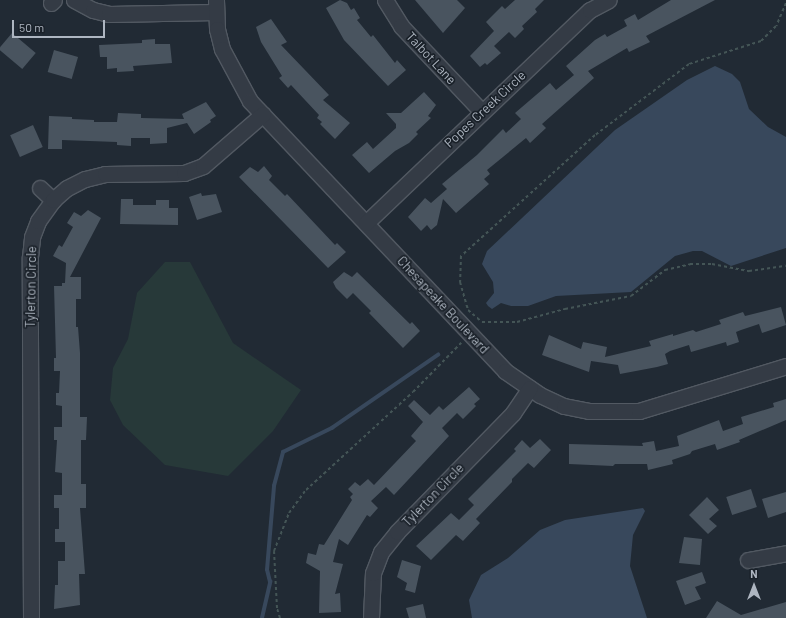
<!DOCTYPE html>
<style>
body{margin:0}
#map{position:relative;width:786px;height:618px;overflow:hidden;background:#212a34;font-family:Barlow,sans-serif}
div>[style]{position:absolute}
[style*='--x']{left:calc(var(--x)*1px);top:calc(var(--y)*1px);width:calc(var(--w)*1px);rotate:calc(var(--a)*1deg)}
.green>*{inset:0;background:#273939}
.water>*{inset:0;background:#38485c}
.stream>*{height:3.5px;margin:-1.75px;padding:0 1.75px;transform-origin:1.75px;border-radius:1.75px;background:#38485c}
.building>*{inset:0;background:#49545f;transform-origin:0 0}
.path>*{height:2px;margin-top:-1px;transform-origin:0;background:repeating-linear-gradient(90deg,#445556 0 3px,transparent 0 6px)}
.roads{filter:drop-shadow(1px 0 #525962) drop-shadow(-1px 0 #525962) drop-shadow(0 1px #525962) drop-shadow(0 -1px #525962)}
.street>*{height:15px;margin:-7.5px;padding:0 7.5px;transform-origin:7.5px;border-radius:7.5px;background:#343b45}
span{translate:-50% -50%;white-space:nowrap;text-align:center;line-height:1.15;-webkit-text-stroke:3.5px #1a2129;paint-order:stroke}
.street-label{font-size:13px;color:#aeb6c1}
.north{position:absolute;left:734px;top:566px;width:40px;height:40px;-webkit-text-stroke:3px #1a2129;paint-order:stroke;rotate:0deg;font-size:11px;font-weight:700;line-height:16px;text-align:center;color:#aeb6c1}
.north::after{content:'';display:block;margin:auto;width:14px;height:18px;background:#aeb6c1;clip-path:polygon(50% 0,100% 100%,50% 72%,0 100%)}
.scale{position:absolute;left:12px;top:20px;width:93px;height:18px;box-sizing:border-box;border:2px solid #aeb6c1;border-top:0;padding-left:5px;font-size:12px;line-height:14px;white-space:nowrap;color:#aeb6c1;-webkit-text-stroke:3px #1a2129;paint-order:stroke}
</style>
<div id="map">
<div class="green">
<div style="clip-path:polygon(165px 262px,190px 262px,233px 343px,301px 390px,273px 431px,228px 476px,165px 465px,123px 425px,110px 400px,113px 368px,128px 339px,137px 293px)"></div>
</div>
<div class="water">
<div style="clip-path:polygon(715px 66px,732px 74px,740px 82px,749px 109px,768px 127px,786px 137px,786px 248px,731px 266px,702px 251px,693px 251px,675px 256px,631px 292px,556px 296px,528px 306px,511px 306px,501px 303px,492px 309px,488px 306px,486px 303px,494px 293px,493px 282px,482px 264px,487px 251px,615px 130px,687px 80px)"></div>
<div style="clip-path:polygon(643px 508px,645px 511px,633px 535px,630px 566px,647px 618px,472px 618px,469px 600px,481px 575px,508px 558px,540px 530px,565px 520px)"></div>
</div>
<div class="stream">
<div style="--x:262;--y:618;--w:37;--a:-77"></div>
<div style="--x:270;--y:582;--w:12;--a:-104"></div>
<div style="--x:267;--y:570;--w:84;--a:-85.2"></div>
<div style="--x:274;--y:486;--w:35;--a:-75"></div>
<div style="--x:283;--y:452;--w:55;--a:-26.1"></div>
<div style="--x:332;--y:428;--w:129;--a:-34.6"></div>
</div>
<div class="building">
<div style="clip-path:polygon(340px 0,347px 3px,351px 10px,354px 8px,360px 18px,357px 20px,371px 37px,373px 35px,395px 63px,397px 60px,406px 70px,388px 86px,344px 40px,326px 8px)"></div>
<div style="clip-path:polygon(415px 0,457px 0,465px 8px,443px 33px)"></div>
<div style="clip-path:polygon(515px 0,544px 0,535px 9px,537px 12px,522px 26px,524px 29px,515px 38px,509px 32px,494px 46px,501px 53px,487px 65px,485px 63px,480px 67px,470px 56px,494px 31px,486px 22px,502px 6px,505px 9px)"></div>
<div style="clip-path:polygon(671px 0,715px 0,646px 36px,650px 42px,629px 52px,627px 48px,588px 71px,594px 78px,542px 124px,546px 128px,530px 143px,526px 138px,487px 170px,490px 174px,484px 179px,489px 184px,456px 213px,443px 199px,437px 225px,431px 230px,427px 225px,421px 231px,408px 217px,425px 198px,431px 203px,447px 189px,442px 184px,477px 155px,503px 129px,506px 133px,521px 119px,515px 113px,550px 83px,556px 90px,574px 75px,566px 66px,595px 40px,605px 34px,607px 37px,627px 26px,624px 20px,635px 14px,638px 20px)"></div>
<div style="clip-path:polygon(271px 19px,287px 42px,281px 45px,329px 95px,323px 100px,350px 123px,335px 139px,320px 124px,322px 122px,317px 118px,319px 115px,291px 85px,288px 88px,279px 78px,282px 76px,261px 42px,256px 27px)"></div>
<div style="left:12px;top:33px;width:31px;height:21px;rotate:40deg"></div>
<div style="clip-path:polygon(155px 39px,155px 44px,170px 44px,172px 63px,133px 66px,134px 71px,117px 72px,117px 68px,107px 69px,107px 57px,100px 57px,99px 45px,142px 43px,142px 40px)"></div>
<div style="left:54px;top:50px;width:25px;height:23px;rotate:16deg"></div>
<div style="clip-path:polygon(424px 92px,436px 105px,428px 116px,431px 118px,416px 132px,418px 134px,409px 143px,395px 151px,369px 173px,352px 155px,367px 142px,373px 149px,396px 128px,396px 124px,386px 113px,401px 113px)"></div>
<div style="clip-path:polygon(206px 102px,216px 116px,210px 120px,211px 122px,194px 134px,187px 123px,167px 128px,167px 143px,150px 144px,150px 138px,131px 138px,131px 146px,117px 145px,117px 142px,62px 140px,62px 149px,48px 149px,49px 116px,72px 117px,72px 119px,94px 120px,94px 122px,117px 122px,118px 113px,141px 114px,141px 118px,184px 119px,182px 114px)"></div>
<div style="left:33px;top:125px;width:24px;height:25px;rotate:66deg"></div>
<div style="clip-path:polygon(264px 166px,272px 176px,269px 180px,285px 196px,287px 194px,335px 245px,337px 243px,346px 252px,328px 268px,239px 177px,250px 167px,258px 172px)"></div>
<div style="clip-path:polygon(201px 193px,202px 196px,216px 194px,222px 212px,197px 220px,189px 197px)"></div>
<div style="clip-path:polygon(121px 199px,133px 199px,133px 205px,156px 205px,156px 200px,169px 200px,169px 208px,178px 208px,178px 225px,120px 224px)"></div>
<div style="clip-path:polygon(88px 210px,101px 218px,70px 277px,81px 277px,81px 299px,76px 299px,76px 327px,78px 327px,80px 353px,80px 417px,87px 417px,86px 440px,81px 440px,81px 484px,86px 484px,86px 508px,80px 508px,85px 574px,79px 574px,80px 605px,54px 609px,55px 585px,58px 585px,58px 561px,65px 561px,65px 542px,55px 542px,55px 529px,59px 529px,59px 508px,54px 508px,54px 495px,62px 495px,62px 473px,55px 472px,57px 440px,54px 440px,54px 427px,62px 427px,62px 406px,56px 405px,56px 393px,59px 393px,60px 371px,54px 371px,54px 358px,56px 358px,54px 286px,62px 286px,62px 283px,65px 283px,66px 263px,53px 256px,59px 245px,62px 247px,73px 227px,67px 223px,74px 212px,81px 216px)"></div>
<div style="clip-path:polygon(344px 272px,352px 277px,357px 272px,410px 324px,412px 322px,420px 331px,403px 348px,369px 313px,371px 311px,353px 293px,347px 299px,336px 288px,333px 282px)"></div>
<div style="clip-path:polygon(781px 307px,786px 325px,762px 333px,759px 324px,741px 330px,736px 332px,739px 342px,727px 346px,726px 342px,691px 352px,689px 345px,670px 351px,665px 354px,668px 364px,657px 367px,620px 374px,618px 365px,591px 361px,589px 372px,542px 355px,549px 335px,581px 349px,583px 342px,607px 347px,605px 357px,651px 346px,649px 341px,673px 334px,673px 336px,693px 330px,696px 332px,721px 324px,719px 320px,743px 312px,745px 316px)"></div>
<div style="clip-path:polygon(469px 387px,480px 399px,474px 404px,476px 406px,463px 419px,457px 413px,442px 428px,449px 436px,394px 495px,386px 487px,371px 501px,378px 508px,370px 517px,367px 515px,348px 545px,339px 539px,333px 562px,343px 564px,335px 594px,340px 593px,341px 612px,319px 613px,320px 571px,306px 563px,308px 553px,316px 555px,319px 544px,324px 545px,352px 500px,350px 497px,353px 494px,348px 489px,355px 482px,360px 486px,368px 479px,374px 485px,416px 441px,411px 436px,423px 422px,408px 406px,414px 400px,430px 415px,439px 406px,443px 410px)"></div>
<div style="clip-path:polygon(786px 399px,786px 420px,739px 440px,740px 442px,717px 450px,715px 444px,692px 451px,690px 454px,672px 460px,673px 464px,648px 470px,647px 464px,615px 464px,613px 466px,569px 464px,569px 444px,643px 446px,642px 443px,654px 441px,656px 451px,679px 446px,677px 436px,719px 420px,723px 431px,743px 424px,741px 417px,774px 407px,773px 403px)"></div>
<div style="clip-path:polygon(540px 439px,551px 450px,534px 468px,528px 463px,512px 479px,512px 482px,476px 519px,480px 523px,463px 541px,456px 535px,431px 560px,416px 546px,451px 513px,459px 520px,474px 505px,468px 499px,516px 451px,514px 449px,522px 440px,530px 448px)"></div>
<div style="left:751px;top:489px;width:19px;height:26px;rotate:72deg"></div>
<div style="clip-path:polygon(786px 492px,786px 512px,768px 518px,762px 499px)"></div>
<div style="clip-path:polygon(707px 497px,719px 510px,709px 519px,717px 526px,708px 534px,689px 515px)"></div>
<div style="clip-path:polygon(684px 537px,702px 539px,700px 565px,679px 563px)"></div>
<div style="clip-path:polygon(402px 560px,421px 566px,415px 593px,405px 590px,407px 583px,397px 577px)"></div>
<div style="clip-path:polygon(702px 572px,706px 583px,695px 587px,701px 599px,685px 605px,676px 581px)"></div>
<div style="clip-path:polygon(717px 601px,741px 615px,786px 602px,786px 618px,706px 618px)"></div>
<div style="clip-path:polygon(423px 604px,426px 618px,409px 618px,406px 608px)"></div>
</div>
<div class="path">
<div style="--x:786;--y:3;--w:25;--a:113"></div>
<div style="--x:776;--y:26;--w:21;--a:135"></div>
<div style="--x:761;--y:41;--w:76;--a:162.3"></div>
<div style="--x:689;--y:64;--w:118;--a:142.9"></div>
<div style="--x:595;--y:135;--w:181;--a:137.9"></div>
<div style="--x:461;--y:256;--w:26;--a:92"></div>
<div style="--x:460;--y:282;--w:29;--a:74"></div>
<div style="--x:468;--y:310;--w:18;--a:41"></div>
<div style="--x:482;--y:322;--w:35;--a:0"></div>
<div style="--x:517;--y:322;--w:50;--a:-15.2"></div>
<div style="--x:565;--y:309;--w:67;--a:-11.1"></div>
<div style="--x:631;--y:296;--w:43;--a:-37.4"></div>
<div style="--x:665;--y:270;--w:26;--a:-13"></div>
<div style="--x:690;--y:264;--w:22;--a:0"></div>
<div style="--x:712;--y:264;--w:38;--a:11"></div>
<div style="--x:749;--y:271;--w:37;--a:-8"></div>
<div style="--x:280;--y:618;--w:10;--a:-107"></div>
<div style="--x:277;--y:608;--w:57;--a:-93"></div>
<div style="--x:274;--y:551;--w:41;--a:-68.5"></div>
<div style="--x:289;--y:513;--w:29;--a:-54"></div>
<div style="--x:306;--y:490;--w:145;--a:-42.5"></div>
<div style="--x:413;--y:392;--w:69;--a:-45.6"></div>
</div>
<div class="roads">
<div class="street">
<div style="--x:74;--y:0;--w:21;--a:28"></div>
<div style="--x:93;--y:10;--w:16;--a:14"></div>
<div style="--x:109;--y:14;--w:107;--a:-1.1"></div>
<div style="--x:216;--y:0;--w:29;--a:88"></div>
<div style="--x:217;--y:29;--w:21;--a:76"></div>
<div style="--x:222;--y:49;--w:59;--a:61.7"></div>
<div style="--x:250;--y:101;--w:371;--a:46.6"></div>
<div style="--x:505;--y:371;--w:42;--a:34.4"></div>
<div style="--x:540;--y:395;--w:26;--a:25"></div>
<div style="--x:564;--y:406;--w:25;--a:11"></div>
<div style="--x:589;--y:411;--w:50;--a:0"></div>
<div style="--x:639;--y:411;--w:154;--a:-17"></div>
<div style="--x:385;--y:0;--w:31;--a:58"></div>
<div style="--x:401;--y:26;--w:118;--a:46.7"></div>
<div style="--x:51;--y:3;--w:4;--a:-45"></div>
<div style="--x:40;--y:188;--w:18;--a:43"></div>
<div style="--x:366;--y:223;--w:309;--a:-43.6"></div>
<div style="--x:590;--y:10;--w:21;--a:-28"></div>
<div style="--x:748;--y:560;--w:39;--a:-10"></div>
<div style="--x:31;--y:618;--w:361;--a:-90.2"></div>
<div style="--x:30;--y:257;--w:20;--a:-84"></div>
<div style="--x:32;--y:237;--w:17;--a:-69"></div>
<div style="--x:38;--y:221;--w:26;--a:-54"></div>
<div style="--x:53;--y:200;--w:18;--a:-41"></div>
<div style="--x:67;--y:188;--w:20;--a:-27"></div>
<div style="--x:85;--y:179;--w:21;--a:-14"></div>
<div style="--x:105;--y:174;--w:79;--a:-0.7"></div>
<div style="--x:184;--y:173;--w:20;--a:-20"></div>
<div style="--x:203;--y:166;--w:79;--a:-40.9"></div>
<div style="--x:371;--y:618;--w:45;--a:-87.5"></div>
<div style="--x:373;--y:573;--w:22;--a:-69"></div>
<div style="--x:381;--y:552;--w:26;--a:-51"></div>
<div style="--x:397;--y:532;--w:166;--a:-45.7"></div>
<div style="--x:513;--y:413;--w:30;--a:-56"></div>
</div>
</div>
<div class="street-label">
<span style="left:431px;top:58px;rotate:47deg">Talbot Lane</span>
<span style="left:485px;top:109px;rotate:-43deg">Popes Creek Circle</span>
<span style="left:31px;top:287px;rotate:-89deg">Tylerton Circle</span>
<span style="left:443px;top:305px;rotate:47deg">Chesapeake Boulevard</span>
<span style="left:433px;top:495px;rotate:-46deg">Tylerton Circle</span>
</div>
<div class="north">N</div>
<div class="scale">50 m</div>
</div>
